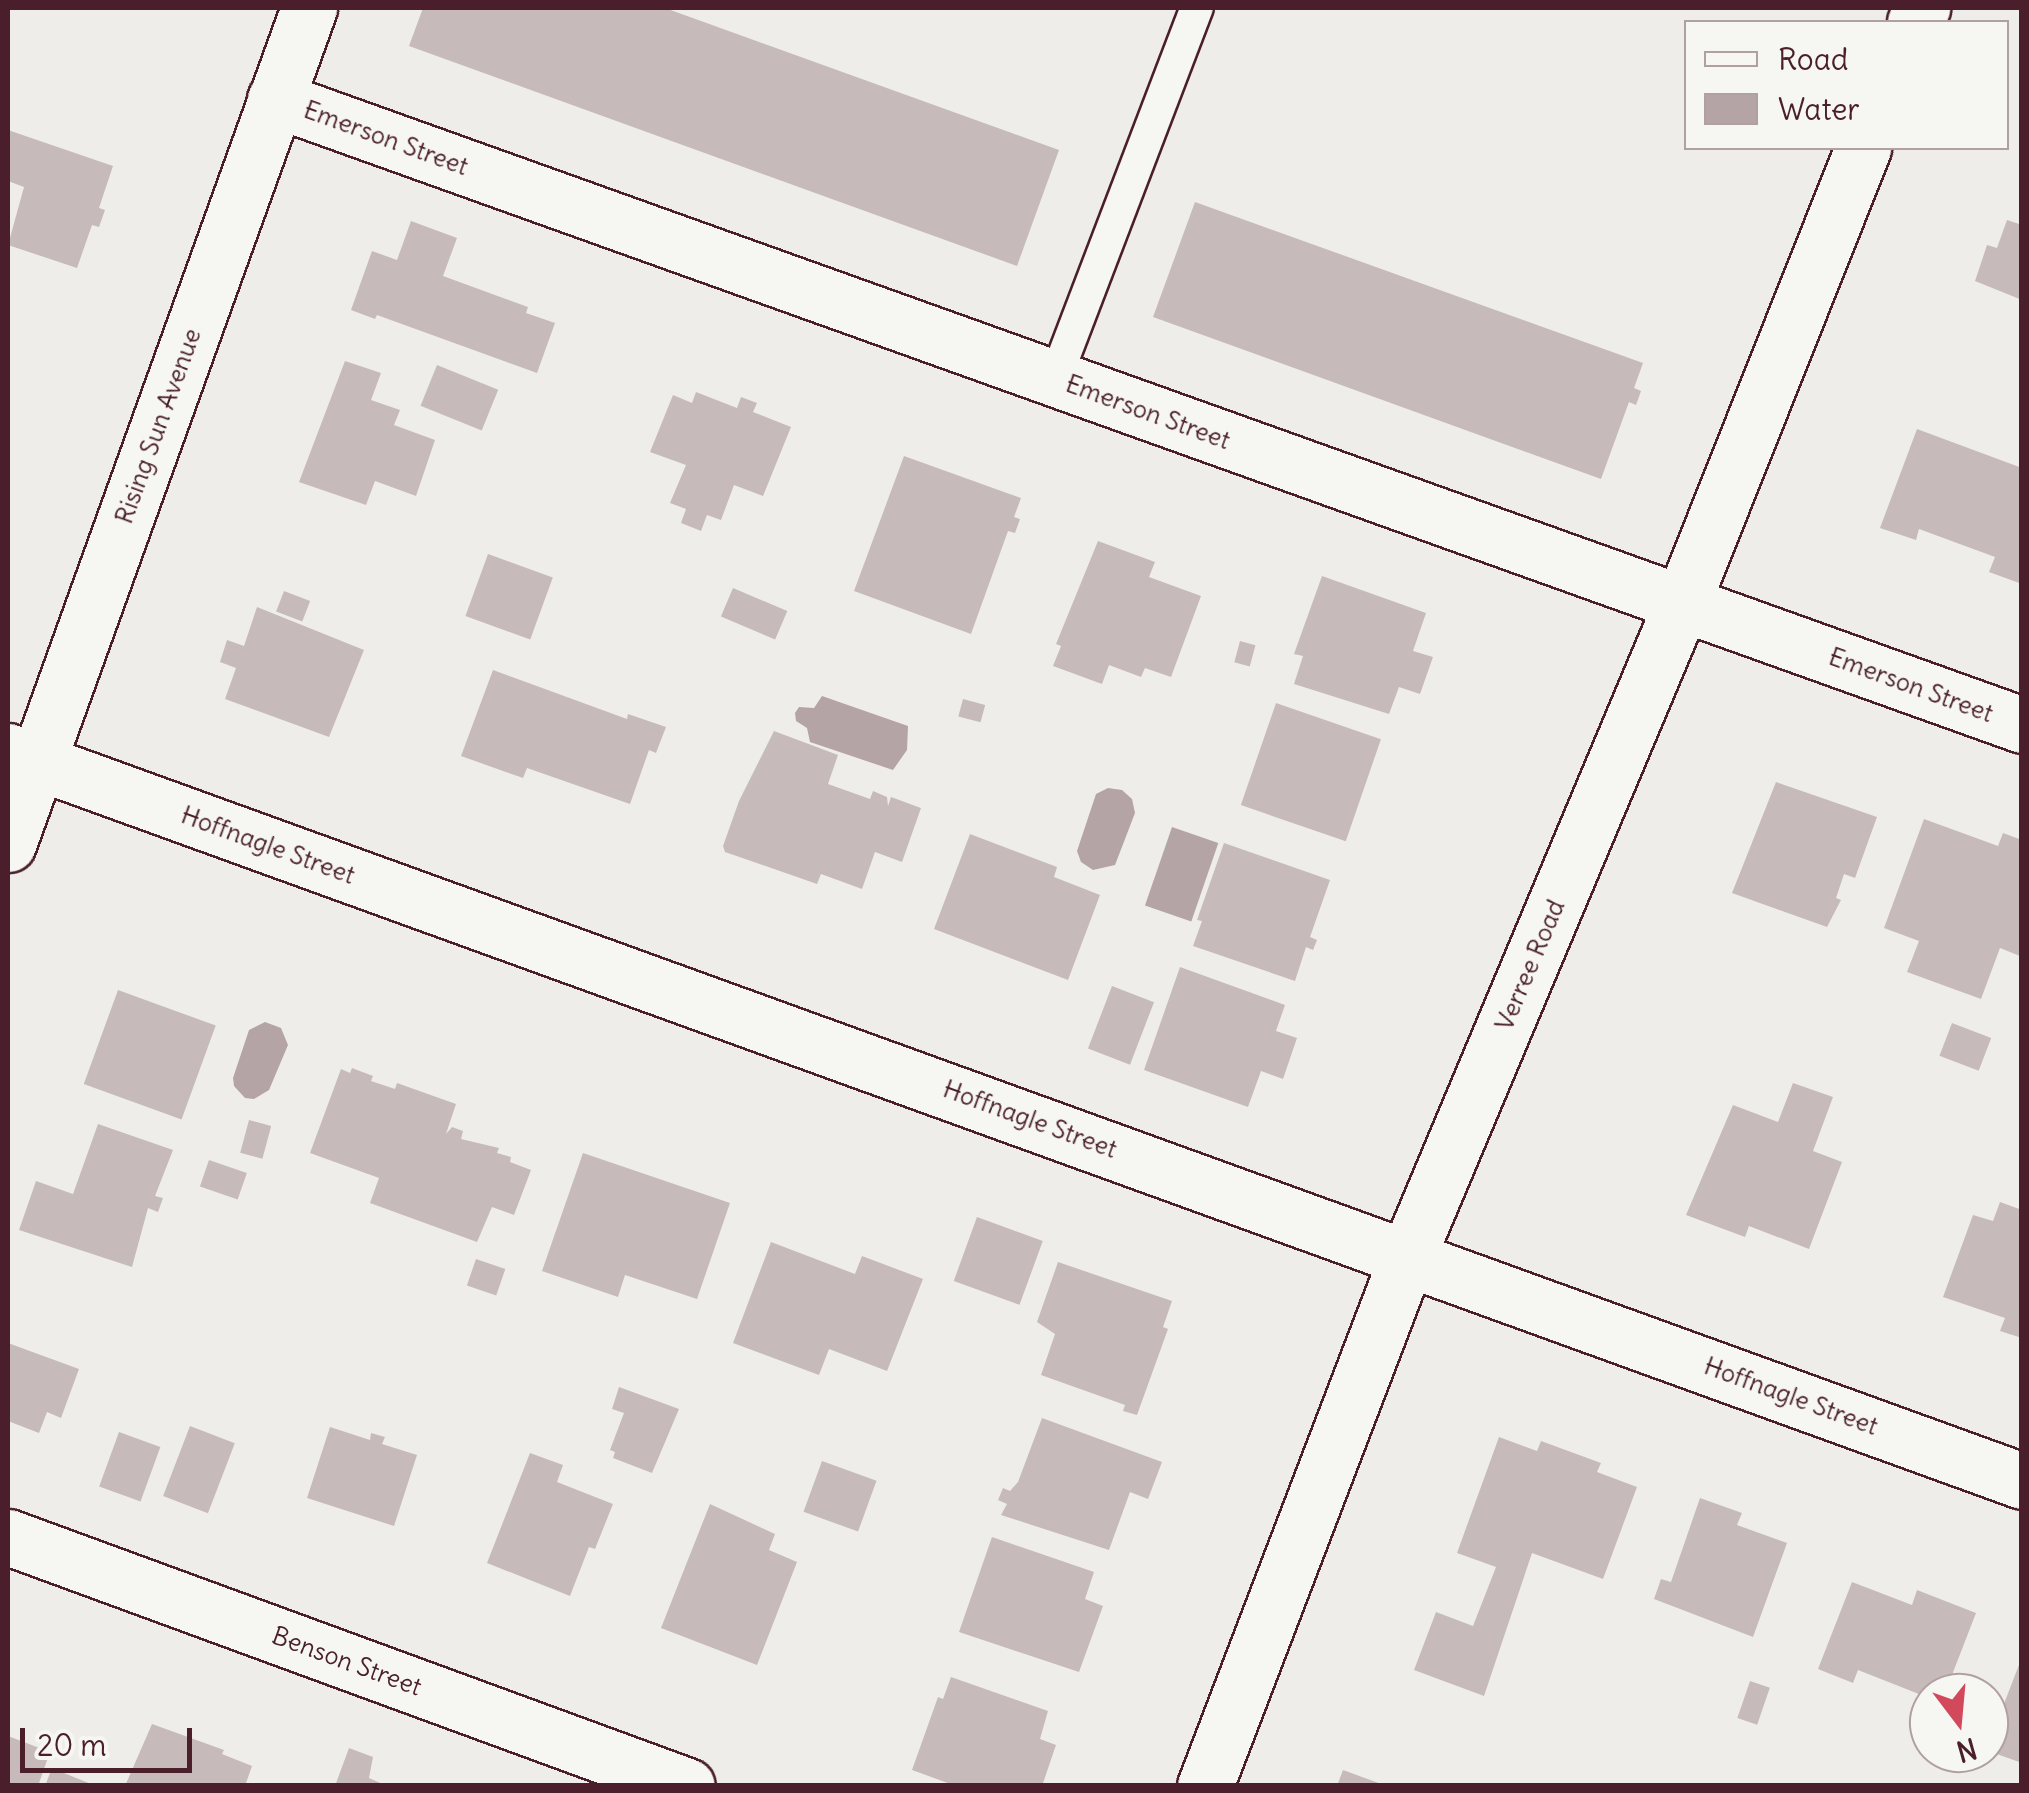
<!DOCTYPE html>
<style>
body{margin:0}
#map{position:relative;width:2029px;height:1793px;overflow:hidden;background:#efedea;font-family:Delius,sans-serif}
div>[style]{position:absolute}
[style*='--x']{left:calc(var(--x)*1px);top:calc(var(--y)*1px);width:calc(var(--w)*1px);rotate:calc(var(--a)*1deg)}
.water>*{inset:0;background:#b4a4a5;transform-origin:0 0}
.building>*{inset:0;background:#c6babb;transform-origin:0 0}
.roads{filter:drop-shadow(2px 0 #4a1f2b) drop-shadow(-2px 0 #4a1f2b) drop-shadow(0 2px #4a1f2b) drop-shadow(0 -2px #4a1f2b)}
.service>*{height:32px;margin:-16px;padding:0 16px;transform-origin:16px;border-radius:16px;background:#f6f6f2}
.minor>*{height:55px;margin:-27.5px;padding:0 27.5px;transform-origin:27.5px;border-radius:27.5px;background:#f6f6f2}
.secondary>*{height:55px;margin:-27.5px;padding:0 27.5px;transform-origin:27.5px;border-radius:27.5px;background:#f6f6f2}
span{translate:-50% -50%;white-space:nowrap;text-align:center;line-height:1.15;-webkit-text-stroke:8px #f6f6f2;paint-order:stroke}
.street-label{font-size:25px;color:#4a1f2b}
.frame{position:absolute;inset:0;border:10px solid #4a1f2b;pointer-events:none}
.legend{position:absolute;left:1684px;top:20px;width:325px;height:130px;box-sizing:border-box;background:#f6f6f2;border:2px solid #b1a0a2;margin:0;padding:12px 18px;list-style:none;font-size:30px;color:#4a1f2b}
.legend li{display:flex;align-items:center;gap:20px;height:50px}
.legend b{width:50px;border:2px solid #b1a0a2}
.north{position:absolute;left:1909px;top:1673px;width:100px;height:100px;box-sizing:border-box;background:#f6f6f2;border:2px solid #b1a0a2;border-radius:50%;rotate:164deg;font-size:28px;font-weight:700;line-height:40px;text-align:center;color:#4a1f2b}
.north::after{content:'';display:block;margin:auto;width:35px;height:45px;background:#d1495b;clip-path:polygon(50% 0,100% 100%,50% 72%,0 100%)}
.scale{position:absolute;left:20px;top:1728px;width:172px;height:45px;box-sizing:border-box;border:5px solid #4a1f2b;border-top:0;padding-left:12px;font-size:30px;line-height:35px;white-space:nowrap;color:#4a1f2b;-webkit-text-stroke:8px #f6f6f2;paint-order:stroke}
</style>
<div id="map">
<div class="water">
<div style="clip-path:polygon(822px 696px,908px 726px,907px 750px,893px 770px,810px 742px,807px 728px,796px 721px,795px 713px,799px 707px,814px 708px)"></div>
<div style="clip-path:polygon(1108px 788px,1122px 790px,1132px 799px,1135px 813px,1115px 865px,1093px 870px,1081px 862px,1077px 851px,1096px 794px)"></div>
<div style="left:1172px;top:827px;width:49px;height:83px;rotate:19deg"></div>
<div style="clip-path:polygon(265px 1022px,281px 1028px,288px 1045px,269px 1090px,254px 1099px,245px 1098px,234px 1086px,233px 1078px,249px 1030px)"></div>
</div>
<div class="building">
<div style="clip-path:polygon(423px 8px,665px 8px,1059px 150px,1017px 266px,409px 46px)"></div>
<div style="clip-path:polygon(8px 130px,113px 166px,99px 208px,105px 210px,99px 227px,92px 225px,77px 268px,8px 245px,24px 187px,8px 181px)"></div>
<div style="clip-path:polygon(1195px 202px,1643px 363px,1634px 388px,1641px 391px,1636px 405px,1629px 402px,1601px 479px,1153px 317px)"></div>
<div style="clip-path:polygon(2007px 220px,2022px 225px,2022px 300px,1975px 281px,1987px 245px,1997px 248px)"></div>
<div style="clip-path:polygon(411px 221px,457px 238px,443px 276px,528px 307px,526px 313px,555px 323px,537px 373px,377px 315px,375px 319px,351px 310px,372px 251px,397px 260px)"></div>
<div style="clip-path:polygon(345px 361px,381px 373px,371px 400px,400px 410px,394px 425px,435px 440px,416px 496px,375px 481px,366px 505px,299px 482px)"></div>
<div style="left:437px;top:365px;width:66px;height:44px;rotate:22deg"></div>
<div style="clip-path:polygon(696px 392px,737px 408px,741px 397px,757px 403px,753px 412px,791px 427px,763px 496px,734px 485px,721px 520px,707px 515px,701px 531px,681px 523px,686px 509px,670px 503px,686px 465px,650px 452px,673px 395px,692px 403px)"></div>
<div style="clip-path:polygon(1917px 429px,2022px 468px,2022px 584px,1989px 572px,1995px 557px,1919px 529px,1916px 540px,1880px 528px)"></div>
<div style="clip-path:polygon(904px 456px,1021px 498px,1014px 517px,1020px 519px,1015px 533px,1008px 531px,971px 634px,854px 591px)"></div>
<div style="clip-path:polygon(1098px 541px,1155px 562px,1149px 577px,1201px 596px,1171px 677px,1145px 668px,1141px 677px,1109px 665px,1102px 684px,1053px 666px,1061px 646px,1056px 644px)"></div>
<div style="left:488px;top:554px;width:69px;height:66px;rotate:20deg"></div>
<div style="clip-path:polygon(1322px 576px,1426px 613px,1413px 651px,1433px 657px,1420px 694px,1399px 687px,1389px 714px,1294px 684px,1303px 656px,1294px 654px)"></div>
<div style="left:733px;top:588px;width:59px;height:31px;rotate:23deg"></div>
<div style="left:284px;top:591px;width:28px;height:22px;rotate:21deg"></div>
<div style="clip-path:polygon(257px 607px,364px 650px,329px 737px,225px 699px,236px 668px,220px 662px,227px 640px,244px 646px)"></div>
<div style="left:1240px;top:641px;width:16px;height:22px;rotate:15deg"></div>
<div style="clip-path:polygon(493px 670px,627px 719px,628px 714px,666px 727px,656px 753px,649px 750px,630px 804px,527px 768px,523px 778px,461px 756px)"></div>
<div style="left:963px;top:699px;width:23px;height:18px;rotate:15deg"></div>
<div style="left:1276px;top:703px;width:111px;height:108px;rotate:19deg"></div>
<div style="clip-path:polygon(774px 731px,838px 755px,828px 784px,870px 799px,873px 791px,887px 797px,888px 806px,891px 797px,921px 808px,902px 862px,875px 852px,862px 889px,821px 874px,817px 884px,725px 852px,723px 846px,739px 801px)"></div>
<div style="clip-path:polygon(1776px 782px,1877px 817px,1855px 878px,1844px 874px,1836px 898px,1841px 900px,1827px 927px,1732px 893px)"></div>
<div style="clip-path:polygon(1924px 819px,1998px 846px,2003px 833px,2022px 840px,2022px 952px,2020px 956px,2000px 948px,1981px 999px,1907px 972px,1919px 941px,1884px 928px)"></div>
<div style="clip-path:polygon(970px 834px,1057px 867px,1054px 877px,1100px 895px,1068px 980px,934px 929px)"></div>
<div style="clip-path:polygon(1224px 843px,1330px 880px,1310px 937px,1317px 940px,1313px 950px,1306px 947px,1295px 981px,1193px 946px,1202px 921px,1197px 920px)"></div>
<div style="clip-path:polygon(1180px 967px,1285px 1005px,1276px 1031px,1297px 1038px,1283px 1079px,1261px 1071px,1248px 1107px,1144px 1070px)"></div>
<div style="left:1112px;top:986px;width:45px;height:67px;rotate:21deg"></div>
<div style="left:118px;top:990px;width:104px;height:100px;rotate:20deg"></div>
<div style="left:1952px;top:1023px;width:42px;height:35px;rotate:21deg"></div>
<div style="clip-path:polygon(352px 1068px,373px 1076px,371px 1081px,395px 1089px,397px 1083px,456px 1104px,446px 1134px,452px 1127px,463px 1131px,461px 1139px,499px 1148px,497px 1153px,511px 1157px,510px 1162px,531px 1170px,514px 1215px,492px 1207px,477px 1242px,370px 1203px,379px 1178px,310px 1153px,341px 1069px,350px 1073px)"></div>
<div style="clip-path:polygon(1793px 1083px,1833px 1097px,1813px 1151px,1842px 1162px,1809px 1249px,1749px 1226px,1745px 1237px,1686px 1215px,1733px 1105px,1778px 1122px)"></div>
<div style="left:249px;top:1120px;width:23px;height:34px;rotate:15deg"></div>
<div style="clip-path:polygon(98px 1124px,173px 1150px,155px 1196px,163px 1198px,158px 1212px,148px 1208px,132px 1267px,19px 1230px,36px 1181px,73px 1194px)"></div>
<div style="clip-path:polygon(583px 1153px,730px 1203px,697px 1299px,625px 1275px,618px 1297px,542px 1271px)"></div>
<div style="left:209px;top:1160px;width:40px;height:28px;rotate:19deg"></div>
<div style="clip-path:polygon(2000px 1202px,2022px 1210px,2022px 1338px,2000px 1331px,2005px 1318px,1943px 1297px,1973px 1215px,1993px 1221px)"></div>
<div style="left:977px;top:1217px;width:70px;height:68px;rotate:20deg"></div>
<div style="clip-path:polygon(771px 1242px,855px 1274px,862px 1256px,923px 1279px,887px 1371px,829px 1349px,819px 1375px,733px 1343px)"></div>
<div style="left:476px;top:1259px;width:31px;height:28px;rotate:19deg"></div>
<div style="clip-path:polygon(1058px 1262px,1172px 1301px,1163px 1327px,1168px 1329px,1137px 1415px,1123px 1411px,1125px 1405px,1041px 1375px,1055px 1334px,1037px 1322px)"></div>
<div style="clip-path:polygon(8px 1343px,79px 1369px,61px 1418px,47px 1412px,39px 1433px,8px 1421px)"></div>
<div style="clip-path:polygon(619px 1387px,679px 1409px,652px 1473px,613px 1458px,615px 1452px,610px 1450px,624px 1413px,612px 1409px)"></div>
<div style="clip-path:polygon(1042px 1418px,1162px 1462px,1148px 1499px,1130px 1492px,1109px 1550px,1001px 1515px,1007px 1504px,998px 1500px,1003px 1488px,1010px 1491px,1018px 1482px)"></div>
<div style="left:190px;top:1426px;width:48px;height:75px;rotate:21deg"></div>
<div style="clip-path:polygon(330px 1427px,370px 1440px,371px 1433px,385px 1437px,382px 1444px,417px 1455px,394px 1526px,307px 1498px)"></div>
<div style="left:119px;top:1432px;width:44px;height:58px;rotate:20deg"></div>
<div style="clip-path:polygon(1499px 1437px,1537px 1451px,1541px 1441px,1601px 1463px,1597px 1472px,1637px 1487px,1603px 1579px,1532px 1553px,1484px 1696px,1414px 1670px,1436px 1612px,1473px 1626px,1496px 1567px,1457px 1553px)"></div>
<div style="clip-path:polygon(530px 1453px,563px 1465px,557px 1482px,613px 1504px,595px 1549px,589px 1547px,570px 1596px,487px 1563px)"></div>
<div style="left:822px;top:1461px;width:58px;height:54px;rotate:20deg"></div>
<div style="clip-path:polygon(1700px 1498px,1742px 1513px,1737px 1525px,1787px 1543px,1753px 1637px,1654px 1599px,1661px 1579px,1671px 1582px)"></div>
<div style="clip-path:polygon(710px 1504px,775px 1534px,769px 1550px,797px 1562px,757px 1665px,661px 1628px)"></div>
<div style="clip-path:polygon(992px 1537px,1094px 1572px,1085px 1599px,1103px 1606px,1079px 1672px,959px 1632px)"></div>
<div style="clip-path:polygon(1852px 1582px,1912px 1605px,1917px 1590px,1976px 1613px,1945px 1693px,1929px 1693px,1929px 1698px,1858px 1670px,1853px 1683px,1818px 1669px)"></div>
<div style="clip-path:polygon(2022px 1657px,2022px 1763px,1994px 1753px,2004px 1725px,1997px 1722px)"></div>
<div style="clip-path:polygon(951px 1677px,1048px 1711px,1040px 1739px,1056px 1745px,1042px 1786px,956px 1786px,912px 1770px,938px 1697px,943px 1699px)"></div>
<div style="left:1750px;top:1681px;width:21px;height:39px;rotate:19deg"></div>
<div style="clip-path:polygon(152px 1724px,224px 1750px,222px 1754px,252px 1766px,245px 1786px,125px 1786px)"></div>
<div style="clip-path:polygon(8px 1736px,50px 1752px,38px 1786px,8px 1786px)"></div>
<div style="clip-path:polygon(349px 1748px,373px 1757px,369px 1778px,387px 1786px,335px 1786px)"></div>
<div style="clip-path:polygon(52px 1768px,59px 1771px,96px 1786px,45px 1786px)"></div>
<div style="clip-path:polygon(1343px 1770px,1384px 1785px,1384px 1786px,1337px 1786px)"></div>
</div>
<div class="roads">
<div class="service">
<div style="--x:1055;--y:379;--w:397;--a:-69.1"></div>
</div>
<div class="minor">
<div style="--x:275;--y:99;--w:1856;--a:19.71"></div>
<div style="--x:8;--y:751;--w:2142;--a:19.92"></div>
<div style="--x:8;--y:844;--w:889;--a:-70.2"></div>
<div style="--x:8;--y:1537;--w:723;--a:20.14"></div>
</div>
<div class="secondary">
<div style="--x:1915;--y:22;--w:16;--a:-63"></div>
<div style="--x:1205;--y:1786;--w:568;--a:-69.08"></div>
<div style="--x:1408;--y:1255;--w:707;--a:-67.21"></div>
<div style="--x:1682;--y:603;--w:490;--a:-68.3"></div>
</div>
</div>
<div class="street-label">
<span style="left:386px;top:138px;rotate:20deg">Emerson Street</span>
<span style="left:1148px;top:412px;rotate:20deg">Emerson Street</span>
<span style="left:158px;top:426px;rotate:-70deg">Rising Sun Avenue</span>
<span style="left:1911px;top:685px;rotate:20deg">Emerson Street</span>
<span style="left:268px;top:845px;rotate:20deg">Hoffnagle Street</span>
<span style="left:1530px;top:965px;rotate:-67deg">Verree Road</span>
<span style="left:1030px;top:1119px;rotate:20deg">Hoffnagle Street</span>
<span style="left:1791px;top:1396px;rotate:20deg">Hoffnagle Street</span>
<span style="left:347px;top:1661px;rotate:20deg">Benson Street</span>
</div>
<div class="frame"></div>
<ul class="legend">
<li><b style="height:12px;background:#f6f6f2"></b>Road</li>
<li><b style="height:28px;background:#b4a4a5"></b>Water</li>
</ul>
<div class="north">N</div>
<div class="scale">20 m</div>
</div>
